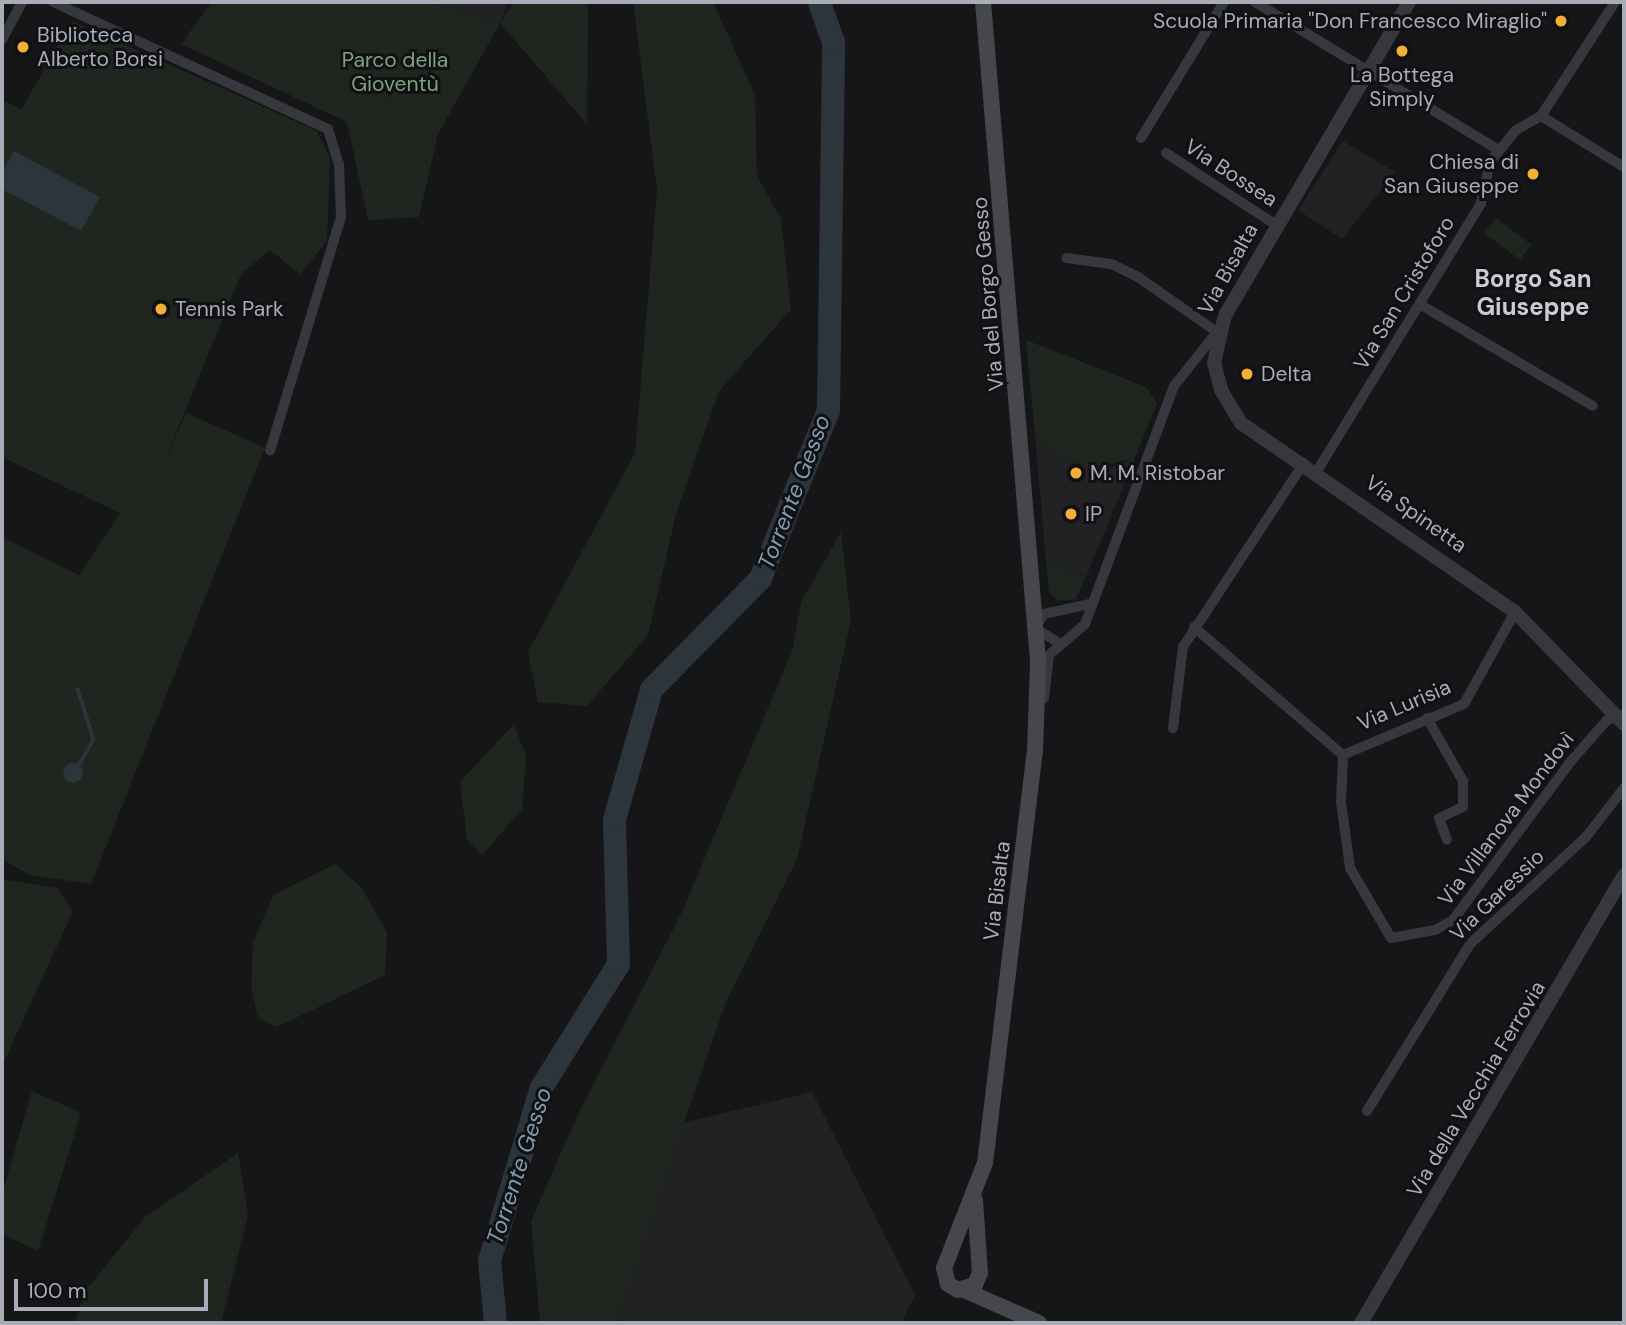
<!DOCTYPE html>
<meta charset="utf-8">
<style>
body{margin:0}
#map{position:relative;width:1626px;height:1325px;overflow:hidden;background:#161618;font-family:"DM Sans",sans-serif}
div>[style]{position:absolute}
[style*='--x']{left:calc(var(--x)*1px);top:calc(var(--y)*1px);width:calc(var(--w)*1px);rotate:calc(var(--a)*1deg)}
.built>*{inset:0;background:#222225}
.green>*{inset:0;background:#1e261f;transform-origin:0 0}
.water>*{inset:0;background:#2c353c}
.round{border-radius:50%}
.stream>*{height:3.5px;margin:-1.75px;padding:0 1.75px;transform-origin:1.75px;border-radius:1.75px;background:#2c353c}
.river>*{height:23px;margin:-11.5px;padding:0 11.5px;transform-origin:11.5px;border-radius:11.5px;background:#2c353c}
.minor>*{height:10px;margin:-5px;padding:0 5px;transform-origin:5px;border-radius:5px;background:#37383d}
.tertiary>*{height:14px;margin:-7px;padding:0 7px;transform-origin:7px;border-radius:7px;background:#37383d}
.secondary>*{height:16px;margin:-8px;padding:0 8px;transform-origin:8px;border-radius:8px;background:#45474d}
.dots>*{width:19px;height:19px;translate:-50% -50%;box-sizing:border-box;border:4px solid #111113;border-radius:50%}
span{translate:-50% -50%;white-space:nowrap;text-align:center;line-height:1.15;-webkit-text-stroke:6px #111113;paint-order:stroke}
.poi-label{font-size:21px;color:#a8adb8}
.right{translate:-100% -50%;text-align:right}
.left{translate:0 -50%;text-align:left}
.park-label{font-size:21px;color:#7fa381}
.street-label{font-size:21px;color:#a8adb8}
.water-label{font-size:23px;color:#7f9bb3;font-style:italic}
.quarter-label{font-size:24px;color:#c9ccd4;font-weight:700}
.frame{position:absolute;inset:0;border:4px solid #a8adb8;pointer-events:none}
.scale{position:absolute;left:14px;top:1279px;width:194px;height:32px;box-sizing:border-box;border:4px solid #a8adb8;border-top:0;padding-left:9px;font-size:21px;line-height:24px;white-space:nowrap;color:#a8adb8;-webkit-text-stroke:5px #111113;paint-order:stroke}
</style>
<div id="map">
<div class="built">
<div style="clip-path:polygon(425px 2px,508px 2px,500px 23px)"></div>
<div style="clip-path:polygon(1343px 141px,1395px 172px,1342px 239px,1298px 210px)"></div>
<div style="clip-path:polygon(1035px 435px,1053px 453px,1110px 468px,1135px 458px,1086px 577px,1046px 562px)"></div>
<div style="clip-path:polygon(812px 1092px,915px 1295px,901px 1323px,624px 1323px,615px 1318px,682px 1123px)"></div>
</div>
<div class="green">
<div style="clip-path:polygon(212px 2px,425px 2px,500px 23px,514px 2px,588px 2px,587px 124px,500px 23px,438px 134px,419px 217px,368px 220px,347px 122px,181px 44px)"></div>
<div style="clip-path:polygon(633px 2px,713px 2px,755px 95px,757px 176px,781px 219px,791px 309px,719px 391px,676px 514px,648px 635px,587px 706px,538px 702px,528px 652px,635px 453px,657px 190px)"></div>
<div style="clip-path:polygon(72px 21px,317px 131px,330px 159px,327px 241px,300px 274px,270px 250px,241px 274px,163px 465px,186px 413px,265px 448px,91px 884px,30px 875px,2px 859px,2px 537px,79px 575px,120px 513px,2px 457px,2px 99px,21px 110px)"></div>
<div style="left:1496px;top:218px;width:44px;height:19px;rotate:37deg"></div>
<div style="clip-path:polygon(1026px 340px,1146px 387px,1157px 403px,1135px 458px,1094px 468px,1053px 453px,1035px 435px)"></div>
<div style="clip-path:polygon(841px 532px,851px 620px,797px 859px,726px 1002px,614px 1323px,540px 1323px,531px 1221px,580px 1110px,681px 914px,793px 649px,801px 602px)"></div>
<div style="clip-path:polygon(1046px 562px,1086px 577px,1076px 599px,1059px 601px,1049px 593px)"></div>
<div style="clip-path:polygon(514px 724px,526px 756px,522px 809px,482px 855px,467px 840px,460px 782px)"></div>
<div style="clip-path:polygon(335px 864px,361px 887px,387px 932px,385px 975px,277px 1027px,258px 1018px,251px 987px,253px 942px,273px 895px)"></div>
<div style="clip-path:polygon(2px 879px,57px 888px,73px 911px,2px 1066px)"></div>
<div style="clip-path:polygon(32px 1091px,81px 1113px,38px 1251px,2px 1234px,2px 1194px)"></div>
<div style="clip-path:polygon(238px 1153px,248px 1215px,221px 1323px,75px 1323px,86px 1290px,145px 1217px)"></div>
</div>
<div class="water">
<div style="clip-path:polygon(14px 151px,100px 197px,81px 231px,2px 189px,2px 172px)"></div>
<div class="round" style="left:63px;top:763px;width:20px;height:20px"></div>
</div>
<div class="stream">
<div style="--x:78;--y:689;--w:53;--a:72.6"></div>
<div style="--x:94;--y:740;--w:28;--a:120"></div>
</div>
<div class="river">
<div style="--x:495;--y:1323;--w:63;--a:-95.4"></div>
<div style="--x:489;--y:1260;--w:181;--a:-73.3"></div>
<div style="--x:541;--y:1087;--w:145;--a:-58"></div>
<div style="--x:618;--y:964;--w:145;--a:-91.6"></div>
<div style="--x:614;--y:819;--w:135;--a:-74.1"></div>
<div style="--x:651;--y:689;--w:156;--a:-45.5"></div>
<div style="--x:760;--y:578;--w:181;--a:-68"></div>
<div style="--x:828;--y:410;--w:368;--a:-89.2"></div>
<div style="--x:833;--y:42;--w:42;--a:-109.3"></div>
</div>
<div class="minor">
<div style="--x:53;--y:2;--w:303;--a:24.8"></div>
<div style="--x:328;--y:129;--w:37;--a:73"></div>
<div style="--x:339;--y:164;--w:53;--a:87.8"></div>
<div style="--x:341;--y:217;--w:244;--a:106.9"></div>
<div style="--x:1255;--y:2;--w:285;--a:31.3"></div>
<div style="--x:2;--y:40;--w:43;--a:-62.2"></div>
<div style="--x:1541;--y:116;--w:97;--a:31.6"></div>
<div style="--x:1141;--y:138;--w:159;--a:-58.6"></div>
<div style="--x:1166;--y:153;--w:131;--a:33.2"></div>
<div style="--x:1421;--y:305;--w:199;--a:30.4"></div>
<div style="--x:1317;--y:471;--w:314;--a:-58.5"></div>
<div style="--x:1481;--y:203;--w:42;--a:-77.6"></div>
<div style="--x:1490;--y:162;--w:41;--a:-50.9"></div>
<div style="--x:1516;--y:130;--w:29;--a:-29"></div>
<div style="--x:1541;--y:116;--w:136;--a:-57"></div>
<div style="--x:1194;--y:627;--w:196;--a:40.7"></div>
<div style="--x:1343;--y:755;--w:47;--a:92.4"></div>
<div style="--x:1341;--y:802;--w:67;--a:82.2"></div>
<div style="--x:1350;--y:868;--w:81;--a:59.6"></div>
<div style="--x:1391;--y:938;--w:45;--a:-10.3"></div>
<div style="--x:1435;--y:930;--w:21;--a:-29"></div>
<div style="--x:1453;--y:920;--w:198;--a:-53.4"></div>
<div style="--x:1571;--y:761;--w:55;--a:-48.7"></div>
<div style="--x:1607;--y:720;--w:15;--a:-20"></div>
<div style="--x:1059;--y:643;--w:28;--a:-148"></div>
<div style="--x:1035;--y:628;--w:17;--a:-57"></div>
<div style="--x:1044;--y:614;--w:47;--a:-12.3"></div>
<div style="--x:1044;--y:698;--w:43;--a:-83.4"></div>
<div style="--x:1049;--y:655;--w:48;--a:-40.7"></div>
<div style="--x:1085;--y:624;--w:254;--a:-69.5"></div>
<div style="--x:1174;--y:386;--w:69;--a:-51.5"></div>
<div style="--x:1217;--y:332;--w:96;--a:-145.2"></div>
<div style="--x:1138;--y:277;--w:30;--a:-154"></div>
<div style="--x:1111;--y:264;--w:45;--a:-172.4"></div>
<div style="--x:1427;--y:718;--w:73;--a:60.3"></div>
<div style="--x:1463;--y:781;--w:26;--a:90"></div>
<div style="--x:1463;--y:807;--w:26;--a:155"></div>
<div style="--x:1439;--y:818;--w:23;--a:70"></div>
<div style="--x:1173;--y:728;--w:82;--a:-83"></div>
<div style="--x:1183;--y:647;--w:220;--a:-56.7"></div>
<div style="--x:1343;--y:755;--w:131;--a:-22.9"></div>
<div style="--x:1464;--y:704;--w:105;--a:-61"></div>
<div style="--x:1367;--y:1111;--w:196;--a:-58.3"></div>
<div style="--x:1470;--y:944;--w:158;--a:-42.7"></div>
<div style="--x:1586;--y:837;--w:62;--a:-52.2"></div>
</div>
<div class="tertiary">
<div style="--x:1409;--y:2;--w:363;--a:120.4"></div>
<div style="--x:1225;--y:315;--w:49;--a:102.9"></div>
<div style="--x:1214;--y:363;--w:28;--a:75"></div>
<div style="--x:1221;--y:390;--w:39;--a:59"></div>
<div style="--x:1241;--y:423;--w:333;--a:34.6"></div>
<div style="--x:1515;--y:612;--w:156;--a:45.8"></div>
<div style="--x:1361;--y:1323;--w:519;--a:-59.58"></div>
</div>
<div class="secondary">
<div style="--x:975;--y:1200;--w:73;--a:86.1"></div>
<div style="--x:980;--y:1273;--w:13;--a:113"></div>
<div style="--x:975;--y:1285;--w:18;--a:164"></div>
<div style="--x:958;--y:1290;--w:12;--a:-149"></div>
<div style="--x:948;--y:1284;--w:16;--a:-104"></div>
<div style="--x:944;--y:1268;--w:113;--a:-68.7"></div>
<div style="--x:985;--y:1163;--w:414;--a:-83.1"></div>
<div style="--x:1035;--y:752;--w:91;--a:-88.1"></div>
<div style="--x:1038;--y:661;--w:661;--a:-94.77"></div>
<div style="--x:964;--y:1290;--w:82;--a:23.7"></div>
</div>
<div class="dots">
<div style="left:1561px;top:21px;background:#f2b134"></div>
<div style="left:23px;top:47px;background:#f2b134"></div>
<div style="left:1402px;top:51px;background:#f2b134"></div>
<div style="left:1533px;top:174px;background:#f2b134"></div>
<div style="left:161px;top:309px;background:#f2b134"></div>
<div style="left:1247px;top:374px;background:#f2b134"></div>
<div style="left:1076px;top:473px;background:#f2b134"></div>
<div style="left:1071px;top:514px;background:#f2b134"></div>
</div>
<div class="poi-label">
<span class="right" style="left:1547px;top:21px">Scuola Primaria "Don Francesco Miraglio"</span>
<span class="left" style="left:37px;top:47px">Biblioteca<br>Alberto Borsi</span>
<span style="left:1402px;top:87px">La Bottega<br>Simply</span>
<span class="right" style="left:1519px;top:174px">Chiesa di<br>San Giuseppe</span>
<span class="left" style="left:175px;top:309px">Tennis Park</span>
<span class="left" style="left:1261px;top:374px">Delta</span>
<span class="left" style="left:1090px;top:473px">M. M. Ristobar</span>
<span class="left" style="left:1085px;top:514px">IP</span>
</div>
<div class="park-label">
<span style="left:395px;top:72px">Parco della<br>Gioventù</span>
</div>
<div class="street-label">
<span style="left:1231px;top:173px;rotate:33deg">Via Bossea</span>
<span style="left:1228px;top:269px;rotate:-61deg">Via Bisalta</span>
<span style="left:1404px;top:293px;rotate:-59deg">Via San Cristoforo</span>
<span style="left:988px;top:294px;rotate:-95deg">Via del Borgo Gesso</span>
<span style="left:1416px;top:514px;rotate:35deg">Via Spinetta</span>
<span style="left:1404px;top:705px;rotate:-23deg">Via Lurisia</span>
<span style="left:1506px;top:819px;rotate:-53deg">Via Villanova Mondovì</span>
<span style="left:997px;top:891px;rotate:-83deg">Via Bisalta</span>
<span style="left:1497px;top:895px;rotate:-44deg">Via Garessio</span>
<span style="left:1476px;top:1089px;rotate:-59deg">Via della Vecchia Ferrovia</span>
</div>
<div class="water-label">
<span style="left:794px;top:492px;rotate:-69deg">Torrente Gesso</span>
<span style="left:519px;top:1166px;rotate:-72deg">Torrente Gesso</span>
</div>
<div class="quarter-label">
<span style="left:1533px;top:293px">Borgo San<br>Giuseppe</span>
</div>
<div class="frame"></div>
<div class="scale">100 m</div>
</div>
